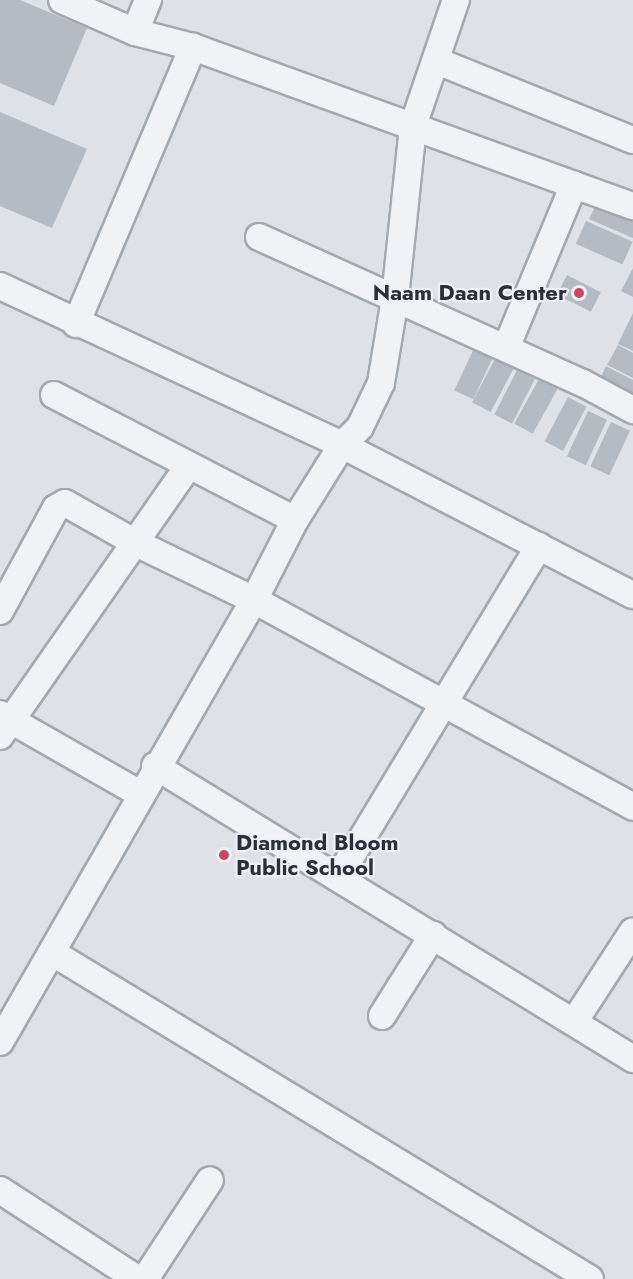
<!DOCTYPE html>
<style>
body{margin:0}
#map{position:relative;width:633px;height:1279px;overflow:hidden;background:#dee2e7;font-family:Jost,sans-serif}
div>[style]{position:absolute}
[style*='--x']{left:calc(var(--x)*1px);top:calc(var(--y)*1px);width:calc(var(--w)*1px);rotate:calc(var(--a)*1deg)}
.building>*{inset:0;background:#b5bbc3;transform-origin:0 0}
.roads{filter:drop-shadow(2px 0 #a4a9b0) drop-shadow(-2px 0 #a4a9b0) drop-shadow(0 2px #a4a9b0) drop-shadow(0 -2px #a4a9b0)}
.minor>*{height:26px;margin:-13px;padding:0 13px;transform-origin:13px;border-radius:13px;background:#f0f2f5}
.dots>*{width:16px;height:16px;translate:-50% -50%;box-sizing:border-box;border:3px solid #edf0f4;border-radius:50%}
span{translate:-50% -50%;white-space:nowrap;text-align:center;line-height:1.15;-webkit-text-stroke:4.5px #edf0f4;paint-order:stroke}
.poi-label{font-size:22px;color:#28303c;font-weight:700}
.right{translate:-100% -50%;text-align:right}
.left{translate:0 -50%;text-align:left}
</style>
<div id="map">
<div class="building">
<div style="clip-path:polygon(0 0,20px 0,87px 28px,54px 106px,0 83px)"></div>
<div style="clip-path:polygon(0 112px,87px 149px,52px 228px,0 206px)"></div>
<div style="clip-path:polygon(600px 197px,633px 211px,633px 238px,589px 219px)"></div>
<div style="left:586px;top:221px;width:51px;height:25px;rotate:24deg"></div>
<div style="clip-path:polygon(633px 268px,633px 297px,621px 291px)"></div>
<div style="left:567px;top:275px;width:38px;height:22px;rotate:27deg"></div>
<div style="clip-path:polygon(633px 313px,633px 351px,618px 344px)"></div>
<div style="clip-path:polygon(618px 345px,633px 353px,633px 378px,607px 365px)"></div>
<div style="left:475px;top:346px;width:21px;height:49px;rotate:25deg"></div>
<div style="left:495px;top:359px;width:21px;height:49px;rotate:28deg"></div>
<div style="clip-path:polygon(606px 366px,633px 380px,633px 397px,596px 387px)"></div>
<div style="left:517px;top:370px;width:20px;height:50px;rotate:27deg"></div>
<div style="left:539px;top:379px;width:21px;height:51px;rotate:29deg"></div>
<div style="left:568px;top:397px;width:21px;height:50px;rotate:28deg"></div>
<div style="left:588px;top:411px;width:21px;height:50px;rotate:25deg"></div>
<div style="left:611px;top:422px;width:21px;height:49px;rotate:25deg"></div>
</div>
<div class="roads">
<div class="minor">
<div style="--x:62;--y:0;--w:80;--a:23.7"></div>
<div style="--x:135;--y:32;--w:60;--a:14.5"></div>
<div style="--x:193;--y:47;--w:468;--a:19.9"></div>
<div style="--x:135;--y:32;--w:35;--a:-68"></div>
<div style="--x:437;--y:61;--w:211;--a:22"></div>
<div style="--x:259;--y:237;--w:355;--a:24.3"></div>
<div style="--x:583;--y:383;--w:57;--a:28.4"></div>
<div style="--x:0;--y:286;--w:377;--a:24.9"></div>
<div style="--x:342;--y:445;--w:327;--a:27.3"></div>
<div style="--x:76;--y:324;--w:301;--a:-67.1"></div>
<div style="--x:506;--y:348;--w:177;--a:-67.4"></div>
<div style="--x:54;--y:395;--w:271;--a:27.4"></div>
<div style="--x:0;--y:611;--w:117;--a:-61.5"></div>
<div style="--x:56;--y:508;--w:10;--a:-29"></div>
<div style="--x:65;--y:503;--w:81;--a:29.4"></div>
<div style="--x:136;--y:543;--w:131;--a:25.8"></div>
<div style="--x:254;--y:600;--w:432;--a:28.6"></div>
<div style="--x:0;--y:714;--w:161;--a:29.7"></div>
<div style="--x:0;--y:736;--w:330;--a:-55.1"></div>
<div style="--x:155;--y:766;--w:561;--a:31.51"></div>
<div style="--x:338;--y:878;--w:388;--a:-58.8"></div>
<div style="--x:53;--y:953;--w:628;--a:31.26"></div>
<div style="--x:382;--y:1016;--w:96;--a:-57.8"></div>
<div style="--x:574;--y:1022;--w:108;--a:-57"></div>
<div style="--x:0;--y:1042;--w:510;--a:-60.12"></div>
<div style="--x:254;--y:600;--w:90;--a:-62.9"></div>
<div style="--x:295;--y:520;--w:89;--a:-57.9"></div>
<div style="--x:342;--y:445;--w:25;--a:-45"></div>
<div style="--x:360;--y:427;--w:49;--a:-64.5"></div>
<div style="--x:381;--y:383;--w:86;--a:-80.6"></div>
<div style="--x:395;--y:298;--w:173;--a:-84"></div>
<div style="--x:413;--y:126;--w:133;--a:-71.2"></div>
<div style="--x:0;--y:1190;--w:163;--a:33"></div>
<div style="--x:145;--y:1279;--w:118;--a:-56.7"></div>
</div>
</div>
<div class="dots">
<div style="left:579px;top:293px;background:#c64961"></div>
<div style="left:224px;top:855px;background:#c64961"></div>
</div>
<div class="poi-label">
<span class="right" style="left:567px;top:293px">Naam Daan Center</span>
<span class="left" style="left:236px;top:855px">Diamond Bloom<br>Public School</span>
</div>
</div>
